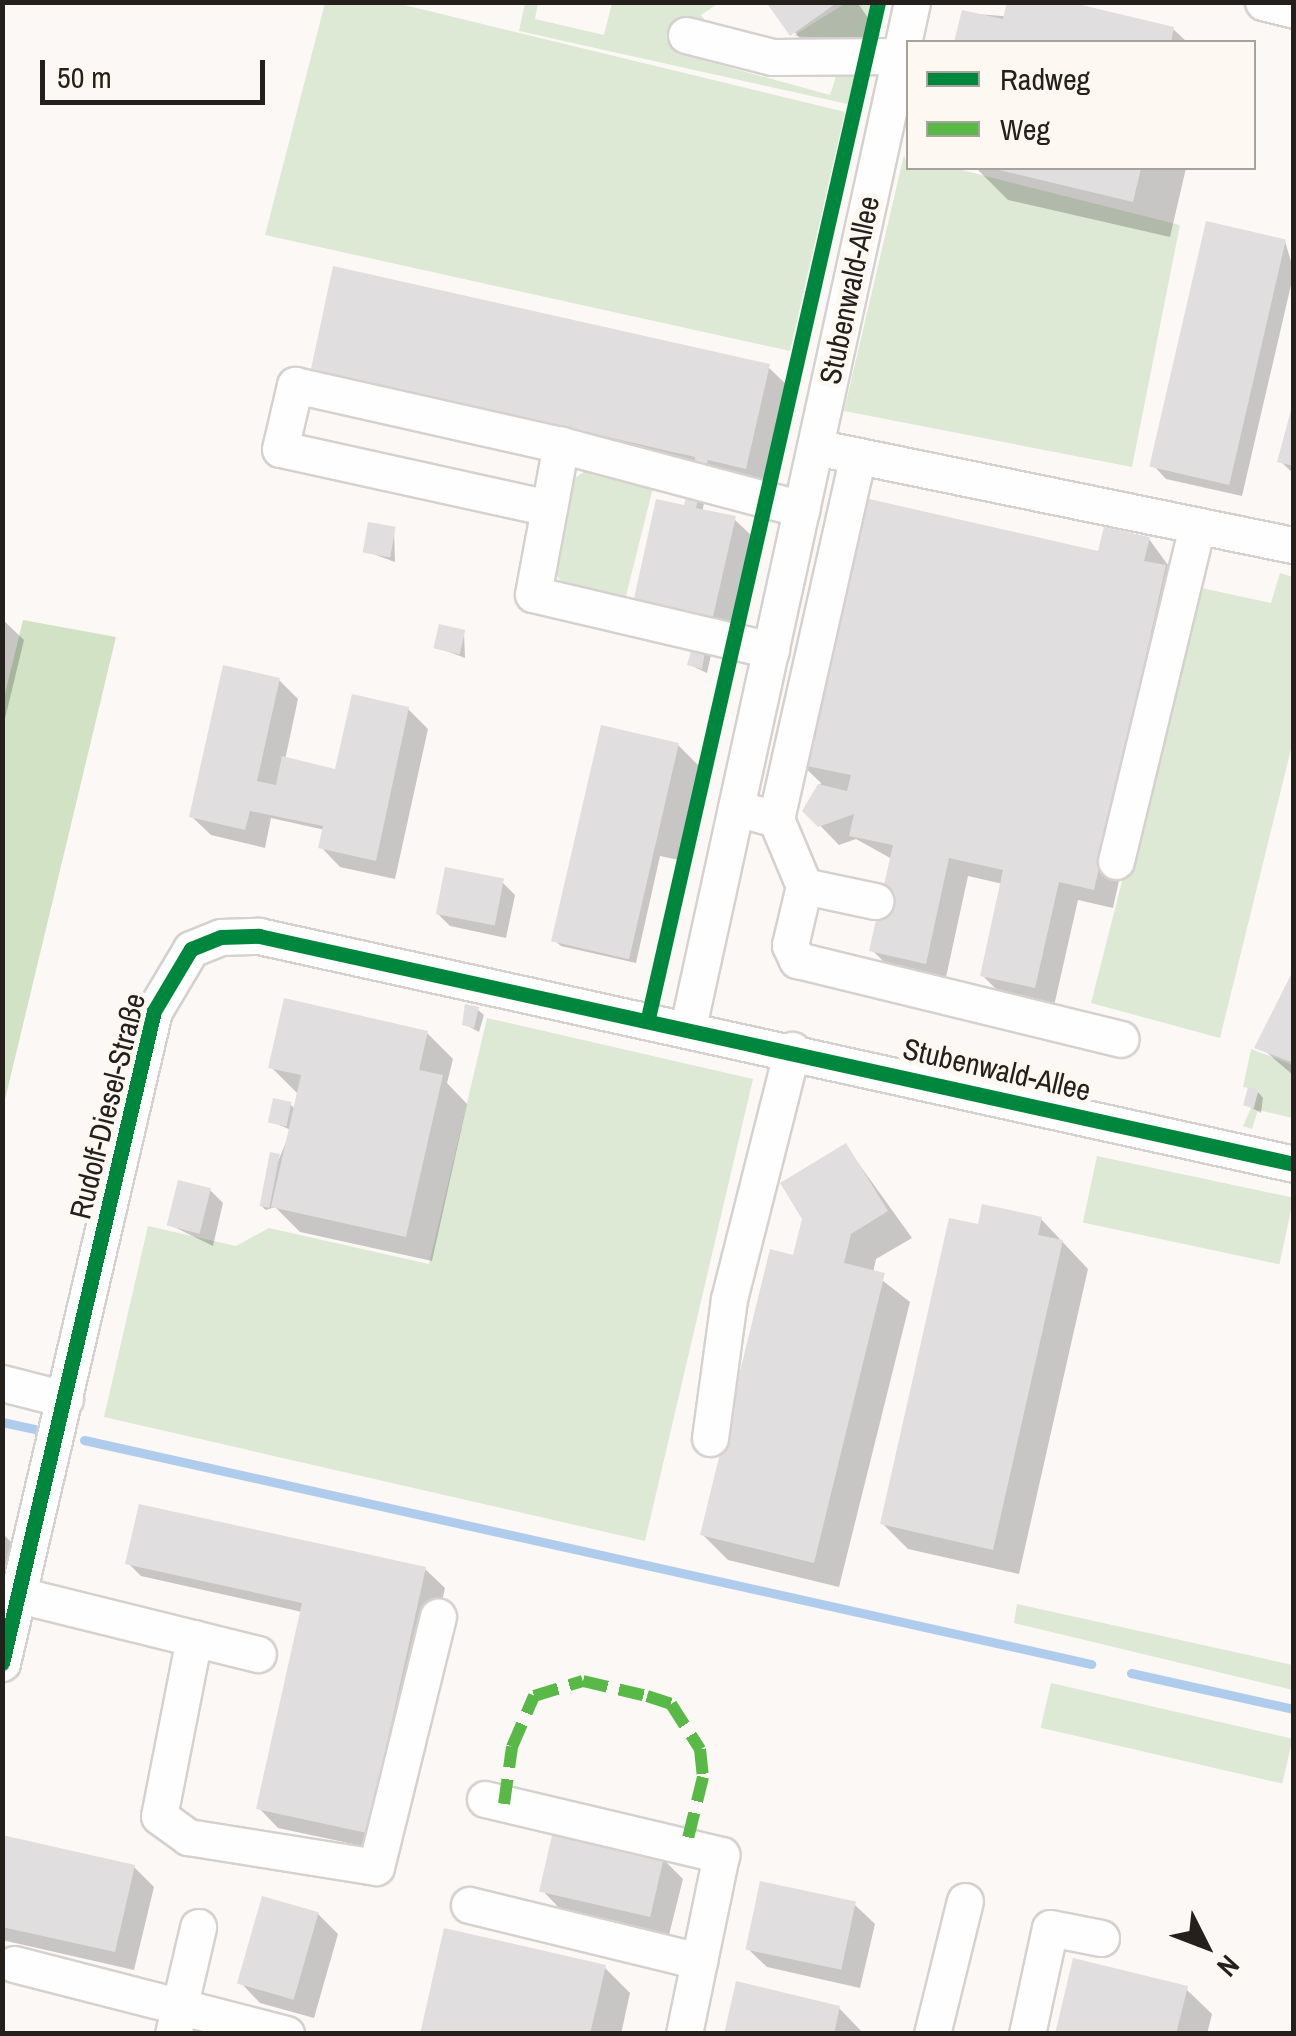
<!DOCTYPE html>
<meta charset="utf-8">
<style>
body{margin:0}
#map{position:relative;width:1296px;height:2036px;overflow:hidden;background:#fbf8f6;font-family:"Archivo Narrow",sans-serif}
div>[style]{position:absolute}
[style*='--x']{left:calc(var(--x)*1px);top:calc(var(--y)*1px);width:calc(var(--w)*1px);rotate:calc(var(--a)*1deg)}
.green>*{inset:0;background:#dee9d5;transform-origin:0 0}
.forest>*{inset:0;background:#d2e3c5}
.shadow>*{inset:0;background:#0003}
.stream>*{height:9px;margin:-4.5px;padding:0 4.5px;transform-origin:4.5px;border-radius:4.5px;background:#afccec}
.building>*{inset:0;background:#e1dee0;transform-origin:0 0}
.roads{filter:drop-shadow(2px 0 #d5d1ce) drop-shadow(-2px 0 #d5d1ce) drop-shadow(0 2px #d5d1ce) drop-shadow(0 -2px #d5d1ce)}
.minor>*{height:35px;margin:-17.5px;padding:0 17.5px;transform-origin:17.5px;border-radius:17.5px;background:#fefefe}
.quiet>*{height:12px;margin-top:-6px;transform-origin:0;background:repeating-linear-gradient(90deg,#58b947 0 25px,transparent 0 37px)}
.cycleway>*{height:15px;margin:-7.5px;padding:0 7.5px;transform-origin:7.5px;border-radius:7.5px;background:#00873e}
span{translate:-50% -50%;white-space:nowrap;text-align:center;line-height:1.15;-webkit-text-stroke:10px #fef8f3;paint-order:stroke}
.street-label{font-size:30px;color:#25201c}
.frame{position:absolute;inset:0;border:5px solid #25201c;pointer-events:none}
.legend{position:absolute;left:906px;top:40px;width:350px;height:130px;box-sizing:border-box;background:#fef8f3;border:2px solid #a7a29d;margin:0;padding:12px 18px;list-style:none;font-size:30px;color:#25201c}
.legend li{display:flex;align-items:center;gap:20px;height:50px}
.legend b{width:50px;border:2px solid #a7a29d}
.north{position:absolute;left:1156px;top:1896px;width:100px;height:100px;-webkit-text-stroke:8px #fef8f3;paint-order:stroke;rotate:132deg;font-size:28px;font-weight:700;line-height:40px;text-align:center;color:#25201c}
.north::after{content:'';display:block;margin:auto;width:35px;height:45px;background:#25201c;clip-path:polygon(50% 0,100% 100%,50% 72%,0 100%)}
.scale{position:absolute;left:40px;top:60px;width:225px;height:45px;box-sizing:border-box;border:5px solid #25201c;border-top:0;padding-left:12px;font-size:30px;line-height:35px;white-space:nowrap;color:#25201c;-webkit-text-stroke:8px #fef8f3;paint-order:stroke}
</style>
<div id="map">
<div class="green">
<div style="clip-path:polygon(325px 3px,396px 3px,845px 112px,790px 351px,265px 235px)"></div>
<div style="clip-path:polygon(525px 3px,538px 3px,535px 19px,604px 35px,612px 3px,719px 3px,701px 15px,708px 24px,682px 27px,677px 53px,830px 95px,838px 70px,858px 72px,852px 105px,519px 31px)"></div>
<div style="clip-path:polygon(846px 3px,875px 3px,865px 40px,793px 36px)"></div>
<div style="clip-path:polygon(904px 155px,908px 168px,954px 168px,1180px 225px,1132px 467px,844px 411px)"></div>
<div style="clip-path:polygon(588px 469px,654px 484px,625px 600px,564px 585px,552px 570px,572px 480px)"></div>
<div style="clip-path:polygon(1280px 573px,1293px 577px,1293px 741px,1220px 1038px,1091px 1003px,1197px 587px,1271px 603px)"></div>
<div style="clip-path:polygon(487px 1018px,753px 1079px,645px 1541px,104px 1417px,148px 1226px,236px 1246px,269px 1228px,429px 1264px)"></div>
<div style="clip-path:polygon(1251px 1049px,1293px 1065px,1293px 1118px,1258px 1110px,1252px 1129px,1243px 1126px,1259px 1090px,1243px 1087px)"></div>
<div style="left:1097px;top:1156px;width:201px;height:68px;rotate:12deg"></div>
<div style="clip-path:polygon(1017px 1604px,1293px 1665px,1293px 1690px,1014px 1623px)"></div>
<div style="left:1051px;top:1683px;width:248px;height:46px;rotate:13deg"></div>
</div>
<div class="forest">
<div style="clip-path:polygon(23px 620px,116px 637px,3px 1108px,3px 702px)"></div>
</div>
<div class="shadow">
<div style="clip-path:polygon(769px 2px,857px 2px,880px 35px,828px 71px)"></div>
<div style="clip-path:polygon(964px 13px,1173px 29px,1187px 42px,957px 42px)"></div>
<div style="clip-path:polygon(976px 168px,1186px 168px,1170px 237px,1008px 200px)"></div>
<div style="clip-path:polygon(1285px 241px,1294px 272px,1242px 496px,1166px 479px,1154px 466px)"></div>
<div style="clip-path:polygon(768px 367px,788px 386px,765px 487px,711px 474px,702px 512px,734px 519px,754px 538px,732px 639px,655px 622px,692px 509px,694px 471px,333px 388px,313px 368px)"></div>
<div style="clip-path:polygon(1294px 408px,1294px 474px,1280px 461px)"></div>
<div style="clip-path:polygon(394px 530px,395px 562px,365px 551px)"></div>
<div style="clip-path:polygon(1149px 539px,1184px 587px,1113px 908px,1078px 900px,1054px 1006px,1002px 995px,982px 975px,1003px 884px,968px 876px,945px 982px,892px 970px,872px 950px,892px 859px,856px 839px,839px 845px,805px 810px,821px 783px,800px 763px,1100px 554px)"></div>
<div style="clip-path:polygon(2px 619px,24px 640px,2px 731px)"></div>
<div style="clip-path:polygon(464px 632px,465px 658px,436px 647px)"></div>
<div style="clip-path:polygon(705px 649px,711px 655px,707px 673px,690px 665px)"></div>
<div style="clip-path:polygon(279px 680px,298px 699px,285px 760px,337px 772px,408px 709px,428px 729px,395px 879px,340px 867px,321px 847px,325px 830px,271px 818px,265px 848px,211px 835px,191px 816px)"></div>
<div style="clip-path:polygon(678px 745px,704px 771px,683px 861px,660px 856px,636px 963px,561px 946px,555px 941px)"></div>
<div style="clip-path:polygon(502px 882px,515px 895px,506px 938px,450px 926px,437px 913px)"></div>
<div style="clip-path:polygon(1294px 969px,1294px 1076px,1257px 1044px)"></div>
<div style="clip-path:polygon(478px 1010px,484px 1015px,479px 1032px,464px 1024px)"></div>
<div style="clip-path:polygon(427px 1033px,453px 1059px,447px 1083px,467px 1104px,432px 1261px,300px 1232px,275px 1207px,266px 1210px,260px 1205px,291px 1130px,270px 1121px,290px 1104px,296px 1110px,297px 1093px,271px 1067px)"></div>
<div style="clip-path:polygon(1258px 1092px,1263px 1098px,1261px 1113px,1247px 1105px)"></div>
<div style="clip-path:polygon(846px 1146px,912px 1238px,876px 1259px,873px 1273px,910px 1302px,839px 1587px,728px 1560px,702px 1534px)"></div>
<div style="clip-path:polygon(210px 1190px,223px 1203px,213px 1246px,170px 1225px)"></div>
<div style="clip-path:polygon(1041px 1219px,1088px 1269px,1019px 1574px,908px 1549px,882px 1523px,980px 1227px)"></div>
<div style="clip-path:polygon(2px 1533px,18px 1549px,2px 1599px)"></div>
<div style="clip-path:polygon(128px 1563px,425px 1569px,445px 1588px,386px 1851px,278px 1828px,259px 1808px,302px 1612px,141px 1576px)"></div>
<div style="clip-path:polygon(2px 1838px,134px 1867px,154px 1887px,134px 1970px,2px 1940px)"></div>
<div style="clip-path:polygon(663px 1859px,683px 1879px,669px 1935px,561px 1910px,542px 1890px)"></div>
<div style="clip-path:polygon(855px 1905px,875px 1924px,860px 1988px,767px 1967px,747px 1948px)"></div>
<div style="clip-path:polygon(318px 1914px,338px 1934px,314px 2018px,260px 2003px,241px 1983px)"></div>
<div style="clip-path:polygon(604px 1967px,630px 1993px,621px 2034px,423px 2034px)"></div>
<div style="clip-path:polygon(1186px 1989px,1212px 2014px,1207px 2034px,1057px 2034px)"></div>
<div style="clip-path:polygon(839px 2008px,864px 2034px,726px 2034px)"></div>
</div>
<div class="stream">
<div style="--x:2;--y:1422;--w:35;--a:12"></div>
<div style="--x:84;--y:1440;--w:1032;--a:12.54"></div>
<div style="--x:1131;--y:1673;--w:167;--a:12.5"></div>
</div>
<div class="building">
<div style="clip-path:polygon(766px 2px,838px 2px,790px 36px)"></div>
<div style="clip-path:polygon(1007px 2px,1069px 2px,1174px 27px,1171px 42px,954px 42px,962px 10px,1003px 19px)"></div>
<div style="clip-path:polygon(991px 168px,1141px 168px,1133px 202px)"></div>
<div style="left:1206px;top:221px;width:82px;height:252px;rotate:13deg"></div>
<div style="clip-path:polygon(333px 266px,770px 364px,746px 469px,708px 460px,696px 508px,736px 516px,712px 621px,633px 603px,656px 499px,684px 505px,695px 457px,311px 369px)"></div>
<div style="clip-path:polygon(1294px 399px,1294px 466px,1277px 462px)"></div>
<div style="clip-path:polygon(856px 496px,1098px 551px,1104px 527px,1150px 537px,1144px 561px,1166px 565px,1094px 890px,1059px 882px,1035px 988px,980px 976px,1003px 870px,949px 858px,926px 964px,869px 951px,893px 845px,849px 836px,854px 814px,818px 827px,802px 811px,818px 784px,847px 791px,851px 775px,797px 764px)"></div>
<div style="left:368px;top:522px;width:28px;height:31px;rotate:10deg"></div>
<div style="left:439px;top:624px;width:27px;height:25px;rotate:13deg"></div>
<div style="clip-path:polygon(693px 644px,706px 647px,702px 669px,687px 665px)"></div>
<div style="clip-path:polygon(223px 665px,280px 678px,257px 781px,276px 785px,282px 756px,335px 769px,352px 694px,409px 707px,376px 861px,318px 848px,323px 826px,250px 811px,245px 830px,189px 817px)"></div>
<div style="left:601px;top:725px;width:80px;height:222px;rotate:13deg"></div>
<div style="left:445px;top:867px;width:60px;height:48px;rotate:11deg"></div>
<div style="clip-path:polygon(1294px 969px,1294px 1063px,1254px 1048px)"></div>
<div style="clip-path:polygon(284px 998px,428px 1031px,419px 1070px,443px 1075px,406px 1237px,271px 1207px,301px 1075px,268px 1068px)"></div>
<div style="clip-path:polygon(465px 1004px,479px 1007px,474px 1028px,462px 1025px)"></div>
<div style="left:1248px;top:1087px;width:11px;height:19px;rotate:15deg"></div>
<div style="left:273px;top:1098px;width:19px;height:25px;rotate:12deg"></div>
<div style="clip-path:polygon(846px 1143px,888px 1211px,851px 1234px,844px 1263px,885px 1273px,814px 1563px,700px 1535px,770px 1249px,793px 1255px,802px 1219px,780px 1183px)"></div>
<div style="left:270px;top:1152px;width:10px;height:55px;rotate:11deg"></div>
<div style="left:178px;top:1180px;width:34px;height:47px;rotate:14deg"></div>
<div style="clip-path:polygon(982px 1204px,1042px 1217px,1038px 1235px,1063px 1240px,993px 1550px,880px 1524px,949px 1218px,978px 1224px)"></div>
<div style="clip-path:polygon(139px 1504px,426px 1567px,367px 1833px,256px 1809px,302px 1603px,125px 1564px)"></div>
<div style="left:553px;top:1831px;width:114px;height:62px;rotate:13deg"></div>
<div style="clip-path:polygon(2px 1835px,135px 1865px,115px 1952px,2px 1927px)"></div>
<div style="left:760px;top:1881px;width:98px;height:70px;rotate:12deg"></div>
<div style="left:262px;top:1896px;width:59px;height:91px;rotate:16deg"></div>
<div style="clip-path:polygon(444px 1928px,606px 1965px,590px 2034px,420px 2034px)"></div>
<div style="clip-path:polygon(1073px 1958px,1188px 1986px,1176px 2034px,1055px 2034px)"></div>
<div style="clip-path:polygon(736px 1981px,840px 2006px,834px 2034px,724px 2034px)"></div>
</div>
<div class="roads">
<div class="minor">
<div style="--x:1263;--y:2;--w:32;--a:14"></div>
<div style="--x:686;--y:35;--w:89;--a:14.3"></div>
<div style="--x:772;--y:57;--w:128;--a:-0.4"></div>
<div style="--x:815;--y:447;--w:489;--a:11.6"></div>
<div style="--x:549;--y:508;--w:275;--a:-167.6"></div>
<div style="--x:280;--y:449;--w:66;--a:-76.8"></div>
<div style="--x:295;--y:385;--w:273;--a:12.7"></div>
<div style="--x:771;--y:650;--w:244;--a:-166.8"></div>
<div style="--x:533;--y:594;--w:152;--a:-79.4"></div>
<div style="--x:561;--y:445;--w:249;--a:14.9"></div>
<div style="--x:736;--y:808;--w:41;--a:15.4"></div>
<div style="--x:776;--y:819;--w:73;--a:67.3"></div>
<div style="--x:804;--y:886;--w:61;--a:103.3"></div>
<div style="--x:790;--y:945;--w:17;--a:65"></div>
<div style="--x:797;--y:960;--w:333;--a:13.7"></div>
<div style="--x:776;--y:819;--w:372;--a:-77.3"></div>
<div style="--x:1116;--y:861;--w:345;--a:-76.4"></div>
<div style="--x:804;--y:886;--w:73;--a:11.9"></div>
<div style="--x:688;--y:1027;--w:1049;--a:-77.67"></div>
<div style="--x:2;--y:1383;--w:65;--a:14.3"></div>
<div style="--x:710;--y:1438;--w:140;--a:-82.2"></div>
<div style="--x:729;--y:1299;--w:257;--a:-75.8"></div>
<div style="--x:19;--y:1595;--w:246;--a:13.9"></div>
<div style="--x:194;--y:1638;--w:181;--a:101.1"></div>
<div style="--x:159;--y:1816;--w:36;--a:36"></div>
<div style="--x:188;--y:1837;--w:190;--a:9.1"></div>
<div style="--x:376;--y:1867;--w:258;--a:-76.1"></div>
<div style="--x:2;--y:1663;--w:669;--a:-76.88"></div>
<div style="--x:154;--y:1011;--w:72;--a:-59.2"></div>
<div style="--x:191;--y:949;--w:32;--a:-22"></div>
<div style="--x:221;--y:937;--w:38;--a:-2"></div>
<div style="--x:259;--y:936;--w:1060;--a:12.42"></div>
<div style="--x:485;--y:1799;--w:243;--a:13.3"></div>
<div style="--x:721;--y:1855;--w:183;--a:101.7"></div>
<div style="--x:469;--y:1905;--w:237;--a:13.7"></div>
<div style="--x:14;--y:1964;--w:281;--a:14.4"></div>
<div style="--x:173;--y:2034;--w:110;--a:-76.8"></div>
<div style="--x:932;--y:2034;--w:137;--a:-76.1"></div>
<div style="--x:1027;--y:2034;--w:108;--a:-77.8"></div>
<div style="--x:1050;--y:1928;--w:52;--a:11.1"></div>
</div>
</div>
<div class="quiet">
<div style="--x:504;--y:1804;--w:58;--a:-82"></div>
<div style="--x:512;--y:1747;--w:56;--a:-66.7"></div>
<div style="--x:534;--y:1696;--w:51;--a:-17"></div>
<div style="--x:583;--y:1681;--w:66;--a:13.2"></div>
<div style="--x:647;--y:1696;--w:25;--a:18"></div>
<div style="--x:671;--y:1704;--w:54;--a:57.2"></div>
<div style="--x:700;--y:1749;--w:28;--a:84"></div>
<div style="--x:703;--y:1777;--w:72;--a:103.7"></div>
</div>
<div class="cycleway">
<div style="--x:648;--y:1018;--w:1042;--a:-77.24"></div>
<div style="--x:2;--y:1663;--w:669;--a:-76.88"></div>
<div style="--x:154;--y:1011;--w:72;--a:-59.2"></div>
<div style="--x:191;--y:949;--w:32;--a:-22"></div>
<div style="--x:221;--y:937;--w:38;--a:-2"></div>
<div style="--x:259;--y:936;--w:1060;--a:12.42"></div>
</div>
<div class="street-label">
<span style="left:849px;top:290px;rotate:-78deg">Stubenwald-Allee</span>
<span style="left:997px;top:1069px;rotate:13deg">Stubenwald-Allee</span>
<span style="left:107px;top:1106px;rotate:-76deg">Rudolf-Diesel-Straße</span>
</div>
<div class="frame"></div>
<ul class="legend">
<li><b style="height:12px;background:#00873e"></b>Radweg</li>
<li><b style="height:12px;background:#58b947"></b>Weg</li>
</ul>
<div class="north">N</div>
<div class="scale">50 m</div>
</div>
